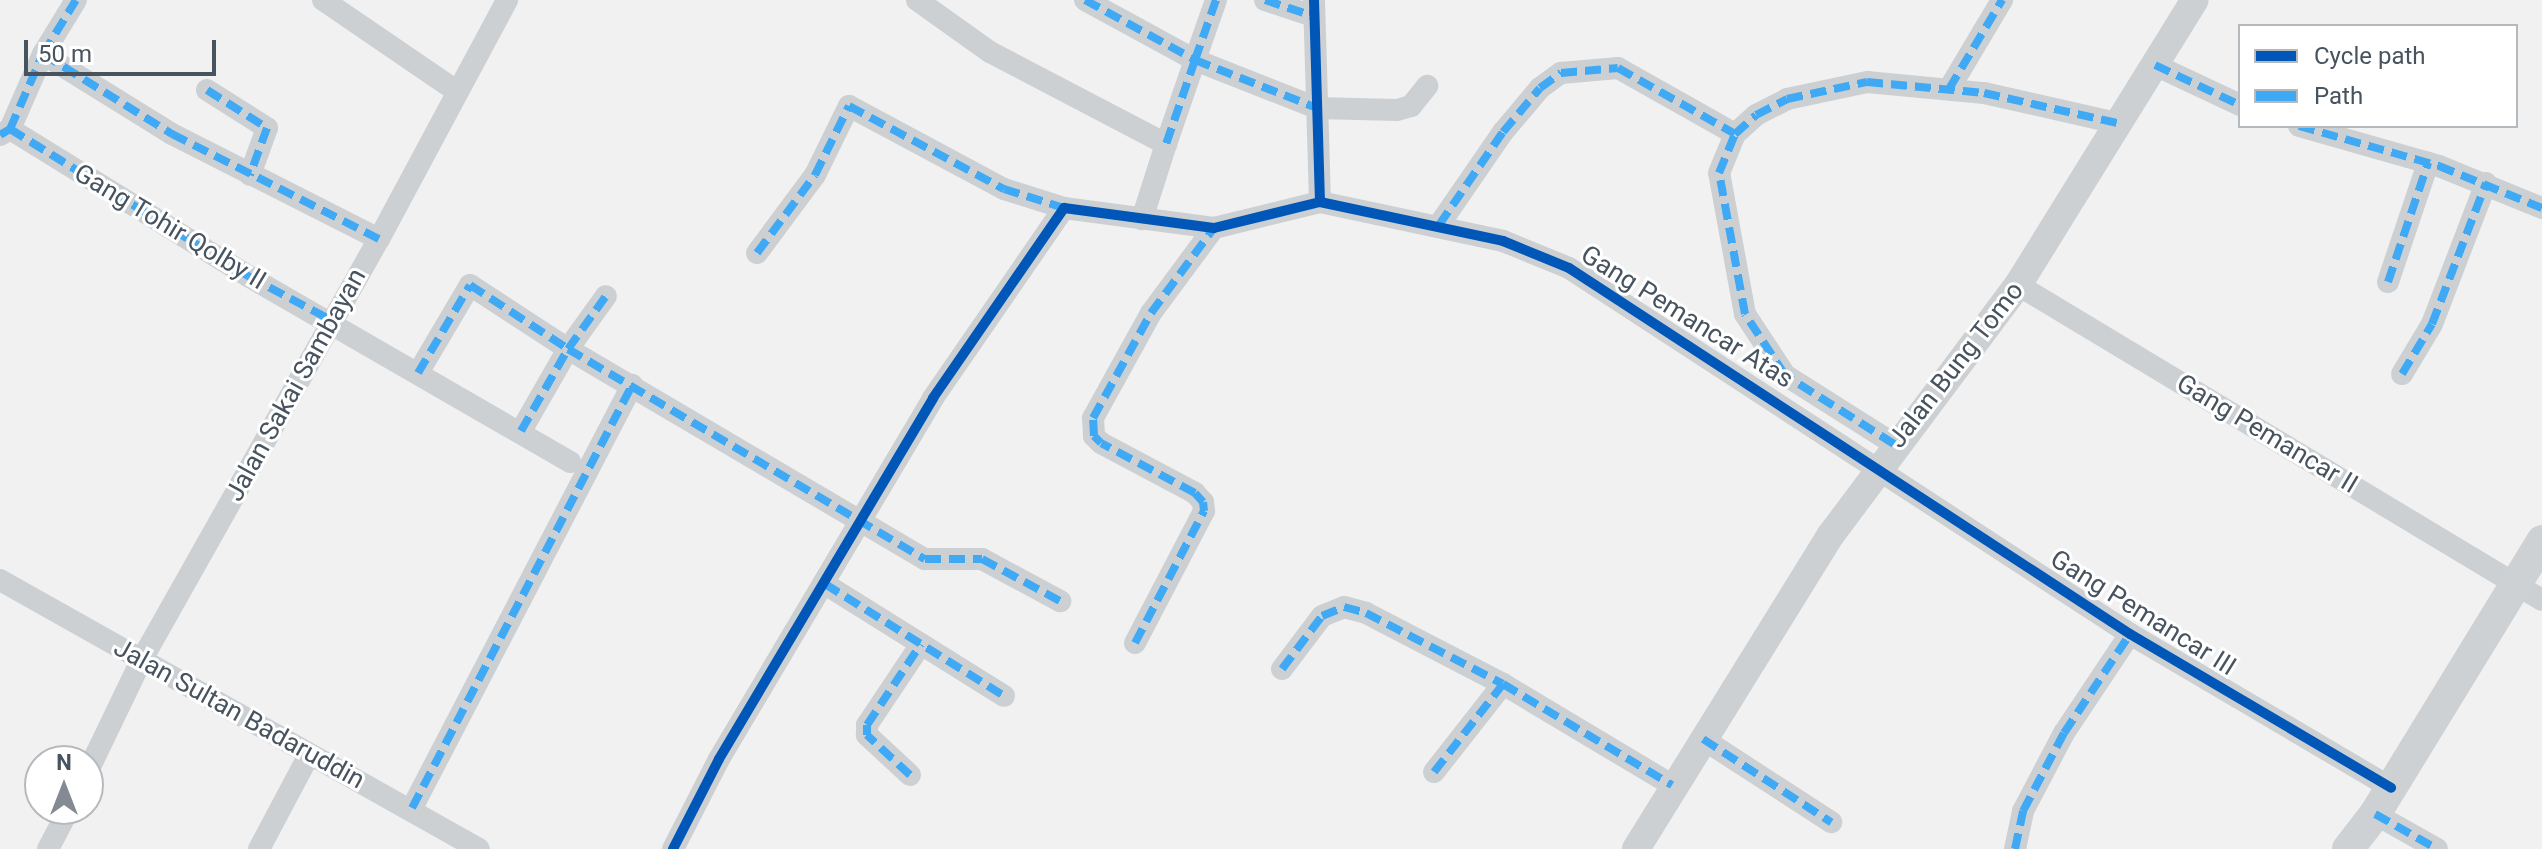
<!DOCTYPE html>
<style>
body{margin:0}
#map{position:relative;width:2542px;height:849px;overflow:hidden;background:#f2f1f1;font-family:Roboto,sans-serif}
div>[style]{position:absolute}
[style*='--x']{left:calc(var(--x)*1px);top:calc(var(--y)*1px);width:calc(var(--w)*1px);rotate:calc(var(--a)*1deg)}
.minor>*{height:22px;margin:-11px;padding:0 11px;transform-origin:11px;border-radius:11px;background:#cdd0d2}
.tertiary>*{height:28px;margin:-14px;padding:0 14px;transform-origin:14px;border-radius:14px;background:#cdd0d2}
.secondary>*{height:32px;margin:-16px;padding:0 16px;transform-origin:16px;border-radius:16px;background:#ced1d4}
.quiet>*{height:8px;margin-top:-4px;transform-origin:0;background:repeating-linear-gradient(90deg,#3fa9f5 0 16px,transparent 0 24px)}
.cycleway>*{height:10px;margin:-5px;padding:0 5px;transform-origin:5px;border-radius:5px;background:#0057b8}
span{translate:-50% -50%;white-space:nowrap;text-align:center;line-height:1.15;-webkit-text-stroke:6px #fff;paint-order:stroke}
.street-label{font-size:26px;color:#47535f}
.legend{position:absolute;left:2238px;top:24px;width:280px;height:104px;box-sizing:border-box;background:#fff;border:2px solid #b5babf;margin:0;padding:10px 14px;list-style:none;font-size:24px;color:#47535f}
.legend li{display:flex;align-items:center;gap:16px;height:40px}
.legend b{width:40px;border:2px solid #b5babf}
.north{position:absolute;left:24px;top:745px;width:80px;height:80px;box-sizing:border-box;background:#fff;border:2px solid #b5babf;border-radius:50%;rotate:0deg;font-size:22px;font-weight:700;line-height:32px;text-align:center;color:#47535f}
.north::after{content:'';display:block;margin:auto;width:28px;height:36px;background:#838a92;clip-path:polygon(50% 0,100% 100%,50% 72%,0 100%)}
.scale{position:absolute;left:24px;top:40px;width:192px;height:36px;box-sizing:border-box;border:4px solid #47535f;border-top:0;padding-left:10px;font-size:24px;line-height:28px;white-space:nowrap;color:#47535f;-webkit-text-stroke:6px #fff;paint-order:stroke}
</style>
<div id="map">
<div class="minor">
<div style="--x:323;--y:0;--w:163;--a:34.3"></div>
<div style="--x:917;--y:0;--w:90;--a:35.5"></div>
<div style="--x:990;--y:52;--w:199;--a:27.6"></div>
<div style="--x:1166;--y:144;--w:79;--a:107.7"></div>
<div style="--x:1085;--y:0;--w:125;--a:28.6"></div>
<div style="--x:1195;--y:60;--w:89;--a:109"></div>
<div style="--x:1216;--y:0;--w:64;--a:109.3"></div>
<div style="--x:1195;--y:60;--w:131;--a:21.5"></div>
<div style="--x:1317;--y:108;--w:80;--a:1.4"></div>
<div style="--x:1397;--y:110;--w:15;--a:-16"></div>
<div style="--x:1411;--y:106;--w:26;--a:-51"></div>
<div style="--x:1265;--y:0;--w:51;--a:18.4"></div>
<div style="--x:43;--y:54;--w:152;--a:31.8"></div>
<div style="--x:172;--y:134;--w:232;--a:26.9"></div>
<div style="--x:2155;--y:65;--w:94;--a:25.2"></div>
<div style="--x:1949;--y:89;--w:104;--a:-59.2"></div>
<div style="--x:207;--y:90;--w:71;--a:32.3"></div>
<div style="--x:267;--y:128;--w:50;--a:109.9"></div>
<div style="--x:2299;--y:126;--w:146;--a:15.9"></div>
<div style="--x:2439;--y:166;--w:111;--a:22.2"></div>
<div style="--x:10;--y:129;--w:280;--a:31.7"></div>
<div style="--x:248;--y:276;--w:372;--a:30"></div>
<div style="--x:0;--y:135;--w:12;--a:-31"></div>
<div style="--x:10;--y:129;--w:82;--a:-66.3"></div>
<div style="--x:43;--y:54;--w:63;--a:-58.6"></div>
<div style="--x:1320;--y:202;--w:187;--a:12"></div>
<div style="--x:1503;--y:241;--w:71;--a:22.2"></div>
<div style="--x:1569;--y:268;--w:670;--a:33.12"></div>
<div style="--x:2130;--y:634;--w:303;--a:30.5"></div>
<div style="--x:1439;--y:225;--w:113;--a:-55.5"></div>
<div style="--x:1503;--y:132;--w:57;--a:-49.9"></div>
<div style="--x:1540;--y:88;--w:26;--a:-36"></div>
<div style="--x:1561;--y:73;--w:57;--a:-5"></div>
<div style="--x:1618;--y:68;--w:134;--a:29.4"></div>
<div style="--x:757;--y:253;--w:97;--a:-53.4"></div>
<div style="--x:815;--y:175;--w:77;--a:-63.8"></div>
<div style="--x:849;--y:106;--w:176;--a:28.2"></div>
<div style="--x:1004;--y:189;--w:63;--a:17.6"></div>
<div style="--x:2388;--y:282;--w:126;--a:-71.4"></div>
<div style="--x:2018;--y:285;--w:611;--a:31.01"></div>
<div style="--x:418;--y:373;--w:102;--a:-59.4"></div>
<div style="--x:470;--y:285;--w:117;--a:33.1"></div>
<div style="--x:568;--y:349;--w:65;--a:-54.4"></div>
<div style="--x:2402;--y:374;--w:58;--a:-59"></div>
<div style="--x:2432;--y:324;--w:151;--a:-69"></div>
<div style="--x:521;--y:431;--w:95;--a:-60.2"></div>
<div style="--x:568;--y:349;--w:414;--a:30.5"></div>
<div style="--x:925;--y:559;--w:57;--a:0"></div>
<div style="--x:982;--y:559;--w:89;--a:28.3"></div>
<div style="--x:1894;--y:444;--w:129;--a:-147.7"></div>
<div style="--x:1785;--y:375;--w:73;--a:-123.3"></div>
<div style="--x:1745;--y:314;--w:143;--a:-100.4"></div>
<div style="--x:1719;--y:173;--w:42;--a:-67.7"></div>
<div style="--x:1735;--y:134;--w:28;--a:-42"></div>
<div style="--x:1756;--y:115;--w:35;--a:-27"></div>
<div style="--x:1787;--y:99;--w:82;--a:-12"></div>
<div style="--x:1867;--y:82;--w:118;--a:5.4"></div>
<div style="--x:1984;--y:93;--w:136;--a:12.7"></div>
<div style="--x:0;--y:580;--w:549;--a:29.32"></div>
<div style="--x:825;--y:584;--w:211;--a:32"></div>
<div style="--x:1135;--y:643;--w:149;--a:-62.4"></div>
<div style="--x:1204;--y:511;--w:9;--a:-96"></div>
<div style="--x:1203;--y:502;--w:12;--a:-132"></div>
<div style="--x:1195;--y:493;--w:106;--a:-152"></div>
<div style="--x:1101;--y:443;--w:10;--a:-135"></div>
<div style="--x:1094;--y:436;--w:18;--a:-93"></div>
<div style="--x:1093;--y:418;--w:120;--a:-61.1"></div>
<div style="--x:1151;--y:313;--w:106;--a:-53.5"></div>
<div style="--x:1282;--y:669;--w:66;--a:-53"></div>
<div style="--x:1322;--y:616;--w:24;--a:-22"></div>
<div style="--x:1344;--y:607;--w:23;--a:15"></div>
<div style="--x:1366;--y:613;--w:154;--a:27.4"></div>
<div style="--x:1503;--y:684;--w:197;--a:30.9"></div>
<div style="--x:1703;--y:739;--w:153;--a:33"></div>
<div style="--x:88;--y:771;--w:122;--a:-64.3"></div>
<div style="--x:141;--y:661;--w:484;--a:-60.6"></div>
<div style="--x:379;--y:239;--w:271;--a:-61.8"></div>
<div style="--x:1434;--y:772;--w:112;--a:-51.9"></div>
<div style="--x:910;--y:775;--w:59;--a:-137.1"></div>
<div style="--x:867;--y:735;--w:10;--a:-90"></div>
<div style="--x:867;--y:725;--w:97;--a:-56.3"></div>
<div style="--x:412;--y:808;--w:477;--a:-62.5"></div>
<div style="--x:2375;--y:814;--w:71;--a:29.4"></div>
<div style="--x:48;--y:849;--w:45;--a:-62.3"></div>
<div style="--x:259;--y:849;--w:106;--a:-62"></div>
<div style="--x:673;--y:849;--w:101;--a:-62.9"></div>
<div style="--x:719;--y:759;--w:420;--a:-59.3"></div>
<div style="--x:933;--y:398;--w:231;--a:-55.4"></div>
<div style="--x:1064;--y:208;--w:151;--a:7.6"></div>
<div style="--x:1214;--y:228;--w:109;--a:-13.8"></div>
<div style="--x:1320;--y:202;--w:202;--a:-91.7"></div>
<div style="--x:2015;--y:849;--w:39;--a:-78"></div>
<div style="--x:2023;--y:811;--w:88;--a:-62.3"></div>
<div style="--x:2064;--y:733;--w:119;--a:-56.3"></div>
</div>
<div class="tertiary">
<div style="--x:1636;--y:849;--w:368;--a:-58.2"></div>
<div style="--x:1830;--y:536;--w:314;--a:-53.2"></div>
<div style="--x:2018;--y:285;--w:335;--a:-58.2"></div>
</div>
<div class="secondary">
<div style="--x:2348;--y:849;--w:44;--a:-52.4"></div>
<div style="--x:2375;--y:814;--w:320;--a:-58.5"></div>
</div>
<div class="quiet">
<div style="--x:1085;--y:0;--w:125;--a:28.6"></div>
<div style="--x:1195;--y:60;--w:89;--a:109"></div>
<div style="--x:1216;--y:0;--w:64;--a:109.3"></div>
<div style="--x:1195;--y:60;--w:131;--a:21.5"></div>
<div style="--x:1265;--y:0;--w:51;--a:18.4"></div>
<div style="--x:1313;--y:16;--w:6;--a:-90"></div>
<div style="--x:43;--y:54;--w:152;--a:31.8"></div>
<div style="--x:172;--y:134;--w:232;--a:26.9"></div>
<div style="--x:2155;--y:65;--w:94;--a:25.2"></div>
<div style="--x:1949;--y:89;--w:104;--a:-59.2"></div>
<div style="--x:207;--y:90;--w:71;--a:32.3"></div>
<div style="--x:267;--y:128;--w:50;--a:109.9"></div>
<div style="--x:2299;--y:126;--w:146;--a:15.9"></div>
<div style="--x:2439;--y:166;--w:111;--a:22.2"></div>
<div style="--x:10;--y:129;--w:280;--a:31.7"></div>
<div style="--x:248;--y:276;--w:96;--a:27.9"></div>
<div style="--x:0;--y:135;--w:12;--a:-31"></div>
<div style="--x:10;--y:129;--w:82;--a:-66.3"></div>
<div style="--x:43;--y:54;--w:63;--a:-58.6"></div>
<div style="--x:1439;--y:225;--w:113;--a:-55.5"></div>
<div style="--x:1503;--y:132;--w:57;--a:-49.9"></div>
<div style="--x:1540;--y:88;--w:26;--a:-36"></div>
<div style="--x:1561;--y:73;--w:57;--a:-5"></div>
<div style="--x:1618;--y:68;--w:134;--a:29.4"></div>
<div style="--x:757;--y:253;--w:97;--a:-53.4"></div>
<div style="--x:815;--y:175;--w:77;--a:-63.8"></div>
<div style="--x:849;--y:106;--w:176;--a:28.2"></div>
<div style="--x:1004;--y:189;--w:63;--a:17.6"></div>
<div style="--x:2388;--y:282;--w:126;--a:-71.4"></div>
<div style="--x:418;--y:373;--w:102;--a:-59.4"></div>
<div style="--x:470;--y:285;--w:117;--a:33.1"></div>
<div style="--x:568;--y:349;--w:65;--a:-54.4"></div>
<div style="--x:2402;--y:374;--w:58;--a:-59"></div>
<div style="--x:2432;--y:324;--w:151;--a:-69"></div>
<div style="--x:521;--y:431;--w:95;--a:-60.2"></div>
<div style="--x:568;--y:349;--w:414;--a:30.5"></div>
<div style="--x:925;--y:559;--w:57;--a:0"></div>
<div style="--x:982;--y:559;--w:89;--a:28.3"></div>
<div style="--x:1894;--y:444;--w:129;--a:-147.7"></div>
<div style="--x:1785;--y:375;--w:73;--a:-123.3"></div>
<div style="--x:1745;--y:314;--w:143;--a:-100.4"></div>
<div style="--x:1719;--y:173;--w:42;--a:-67.7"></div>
<div style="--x:1735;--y:134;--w:28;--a:-42"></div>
<div style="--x:1756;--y:115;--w:35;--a:-27"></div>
<div style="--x:1787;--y:99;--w:82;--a:-12"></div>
<div style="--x:1867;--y:82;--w:118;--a:5.4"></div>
<div style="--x:1984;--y:93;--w:136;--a:12.7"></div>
<div style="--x:825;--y:584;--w:211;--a:32"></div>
<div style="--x:1135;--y:643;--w:149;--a:-62.4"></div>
<div style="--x:1204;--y:511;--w:9;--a:-96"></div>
<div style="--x:1203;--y:502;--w:12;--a:-132"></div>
<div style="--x:1195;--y:493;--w:106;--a:-152"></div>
<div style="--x:1101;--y:443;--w:10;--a:-135"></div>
<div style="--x:1094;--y:436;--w:18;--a:-93"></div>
<div style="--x:1093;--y:418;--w:120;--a:-61.1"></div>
<div style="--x:1151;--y:313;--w:106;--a:-53.5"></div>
<div style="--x:1282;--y:669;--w:66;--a:-53"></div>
<div style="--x:1322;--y:616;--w:24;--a:-22"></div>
<div style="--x:1344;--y:607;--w:23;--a:15"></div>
<div style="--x:1366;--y:613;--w:154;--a:27.4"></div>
<div style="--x:1503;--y:684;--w:197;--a:30.9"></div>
<div style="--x:1703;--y:739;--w:153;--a:33"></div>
<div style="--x:1434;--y:772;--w:112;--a:-51.9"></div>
<div style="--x:910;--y:775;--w:59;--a:-137.1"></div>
<div style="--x:867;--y:735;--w:10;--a:-90"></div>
<div style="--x:867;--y:725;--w:97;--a:-56.3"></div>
<div style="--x:412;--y:808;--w:477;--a:-62.5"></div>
<div style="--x:2375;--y:814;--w:71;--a:29.4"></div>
<div style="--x:2015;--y:849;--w:39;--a:-78"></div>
<div style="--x:2023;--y:811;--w:88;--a:-62.3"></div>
<div style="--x:2064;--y:733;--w:119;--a:-56.3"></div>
</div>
<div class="cycleway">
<div style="--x:1320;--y:202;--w:187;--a:12"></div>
<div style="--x:1503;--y:241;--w:71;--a:22.2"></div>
<div style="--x:1569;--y:268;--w:670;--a:33.12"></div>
<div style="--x:2130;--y:634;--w:303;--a:30.5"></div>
<div style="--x:673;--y:849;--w:101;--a:-62.9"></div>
<div style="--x:719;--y:759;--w:420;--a:-59.3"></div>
<div style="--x:933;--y:398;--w:231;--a:-55.4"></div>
<div style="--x:1064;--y:208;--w:151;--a:7.6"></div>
<div style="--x:1214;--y:228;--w:109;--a:-13.8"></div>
<div style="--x:1320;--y:202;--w:202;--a:-91.7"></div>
</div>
<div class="street-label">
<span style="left:170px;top:227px;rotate:31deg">Gang Tohir Qolby II</span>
<span style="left:1687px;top:317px;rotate:32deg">Gang Pemancar Atas</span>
<span style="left:1956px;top:365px;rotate:-52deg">Jalan Bung Tomo</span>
<span style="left:296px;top:385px;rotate:-61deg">Jalan Sakai Sambayan</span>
<span style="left:2267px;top:434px;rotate:31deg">Gang Pemancar II</span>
<span style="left:2143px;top:613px;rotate:32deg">Gang Pemancar III</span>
<span style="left:239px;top:714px;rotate:29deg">Jalan Sultan Badaruddin</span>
</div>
<ul class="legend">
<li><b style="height:10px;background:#0057b8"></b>Cycle path</li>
<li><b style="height:10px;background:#3fa9f5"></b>Path</li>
</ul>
<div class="north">N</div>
<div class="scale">50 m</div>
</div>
